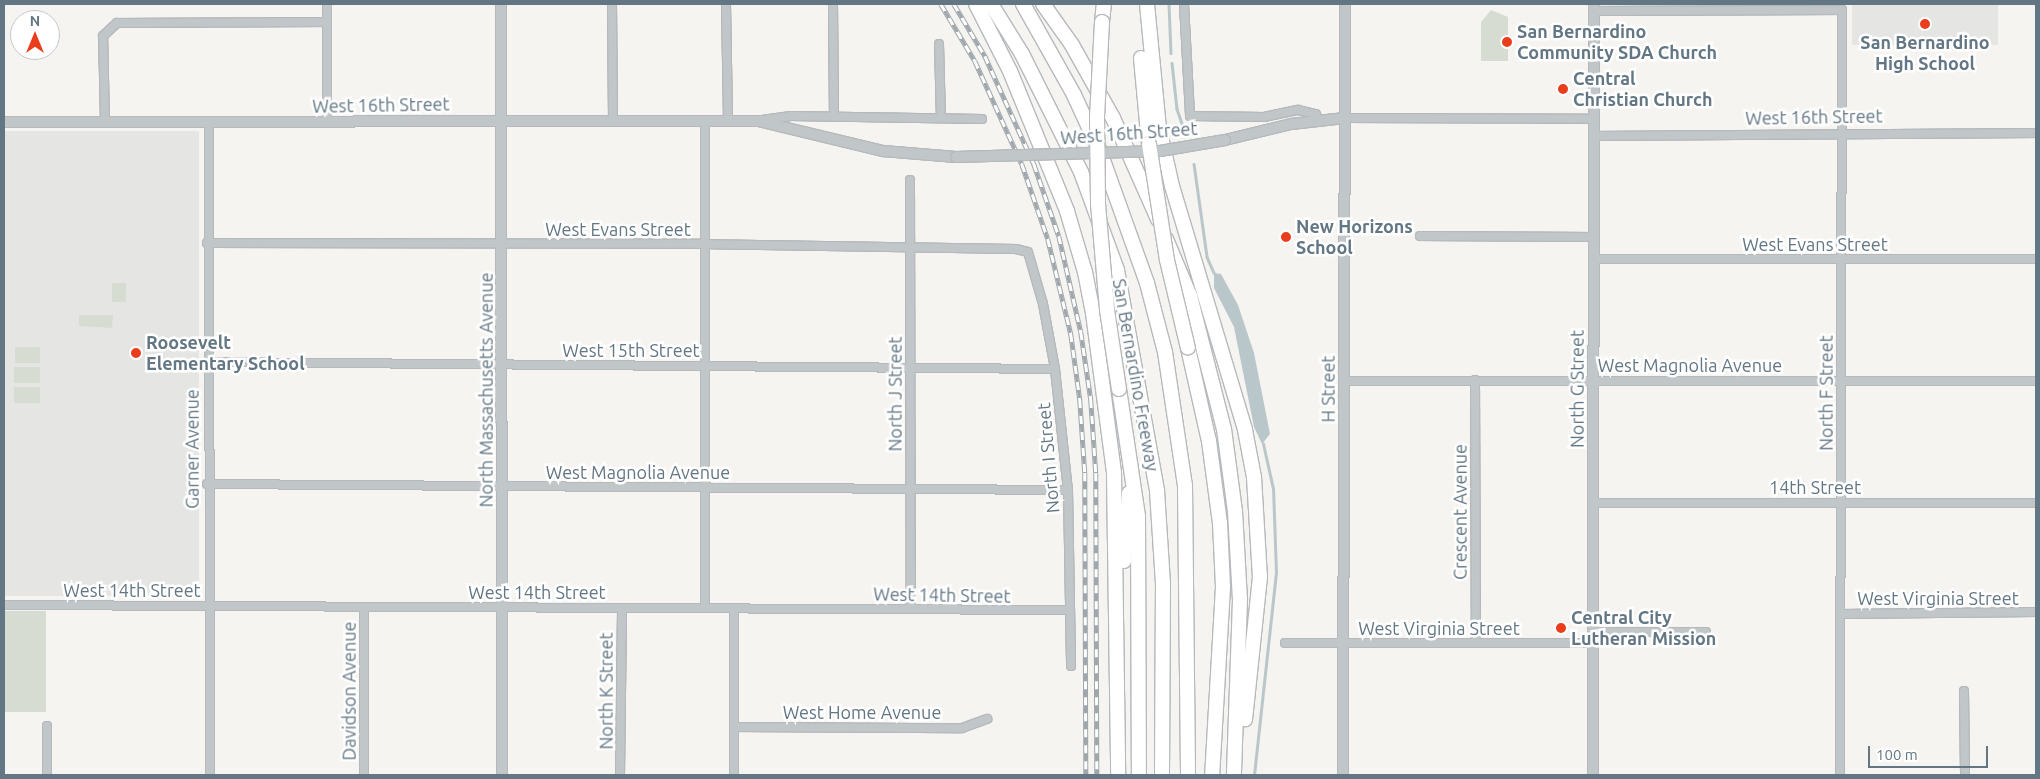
<!DOCTYPE html>
<style>
body{margin:0}
#map{position:relative;width:2040px;height:779px;overflow:hidden;background:#f5f4f0;font-family:Ubuntu,sans-serif}
div>[style]{position:absolute}
[style*='--x']{left:calc(var(--x)*1px);top:calc(var(--y)*1px);width:calc(var(--w)*1px);rotate:calc(var(--a)*1deg)}
.built>*{inset:0;background:#e5e6e4;transform-origin:0 0}
.green>*{inset:0;background:#d6dcd1;transform-origin:0 0}
.water>*{inset:0;background:#b9c7ca}
.stream>*{height:2.5px;margin:-1.25px;padding:0 1.25px;transform-origin:1.25px;border-radius:1.25px;background:#b9c7ca}
.roads{filter:drop-shadow(1px 0 #b6b9bc) drop-shadow(-1px 0 #b6b9bc) drop-shadow(0 1px #b6b9bc) drop-shadow(0 -1px #b6b9bc)}
.minor>*{height:8px;margin:-4px;padding:0 4px;transform-origin:4px;border-radius:4px;background:#c1c6c8}
.tertiary>*{height:10px;margin:-5px;padding:0 5px;transform-origin:5px;border-radius:5px;background:#c1c6c8}
.motorway>*{height:14px;margin:-7px;padding:0 7px;transform-origin:7px;border-radius:7px;background:#fff}
.rail>*{height:4.5px;margin-top:-2.25px;transform-origin:0;background:repeating-linear-gradient(90deg,#fff 0 8px,#9fa7ac 0 16px);box-sizing:border-box;border-block:1px solid #9fa7ac}
.bridges{filter:drop-shadow(1px 0 #b6b9bc) drop-shadow(-1px 0 #b6b9bc) drop-shadow(0 1px #b6b9bc) drop-shadow(0 -1px #b6b9bc)}
.tertiary-bridge>*{height:10px;margin:-5px;padding:0 5px;transform-origin:5px;border-radius:5px;background:#c1c6c8}
.motorway-bridge>*{height:14px;margin:-7px;padding:0 7px;transform-origin:7px;border-radius:7px;background:#fff}
.dots>*{width:14px;height:14px;translate:-50% -50%;box-sizing:border-box;border:2px solid #fff;border-radius:50%}
span{translate:-50% -50%;white-space:nowrap;text-align:center;line-height:1.15;-webkit-text-stroke:5px #fff;paint-order:stroke}
.poi-label{font-size:18px;color:#627683;font-weight:700}
.left{translate:0 -50%;text-align:left}
.street-label{font-size:18px;color:#627683}
.frame{position:absolute;inset:0;border:5px solid #627683;pointer-events:none}
.north{position:absolute;left:10px;top:10px;width:50px;height:50px;box-sizing:border-box;background:#fff;border:1px solid #c0c8cd;border-radius:50%;rotate:0deg;font-size:14px;font-weight:700;line-height:20px;text-align:center;color:#627683}
.north::after{content:'';display:block;margin:auto;width:18px;height:22px;background:#ea3d1b;clip-path:polygon(50% 0,100% 100%,50% 72%,0 100%)}
.scale{position:absolute;left:1868px;top:746px;width:120px;height:22px;box-sizing:border-box;border:2px solid #627683;border-top:0;padding-left:6px;font-size:15px;line-height:18px;white-space:nowrap;color:#627683;-webkit-text-stroke:4px #fff;paint-order:stroke}
</style>
<div id="map">
<div class="built">
<div style="left:1852px;top:4px;width:146px;height:41px"></div>
<div style="left:4px;top:131px;width:195px;height:465px"></div>
</div>
<div class="green">
<div style="clip-path:polygon(1491px 10px,1508px 17px,1508px 61px,1481px 61px,1481px 22px)"></div>
<div style="left:112px;top:283px;width:14px;height:19px"></div>
<div style="clip-path:polygon(79px 315px,113px 315px,112px 328px,79px 326px)"></div>
<div style="left:15px;top:347px;width:25px;height:16px"></div>
<div style="left:14px;top:367px;width:26px;height:16px"></div>
<div style="left:14px;top:387px;width:26px;height:16px"></div>
<div style="left:4px;top:611px;width:42px;height:101px"></div>
</div>
<div class="water">
<div style="clip-path:polygon(1214px 273px,1221px 274px,1238px 305px,1254px 353px,1270px 434px,1262px 444px,1254px 427px,1234px 327px,1214px 288px)"></div>
</div>
<div class="stream">
<div style="--x:1169;--y:4;--w:49;--a:87.7"></div>
<div style="--x:1172;--y:63;--w:46;--a:83.8"></div>
<div style="--x:1177;--y:109;--w:24;--a:71"></div>
<div style="--x:1194;--y:164;--w:94;--a:82"></div>
<div style="--x:1207;--y:257;--w:17;--a:66"></div>
<div style="--x:1254;--y:775;--w:203;--a:-83.8"></div>
<div style="--x:1276;--y:573;--w:84;--a:-92"></div>
<div style="--x:1273;--y:489;--w:46;--a:-102.5"></div>
</div>
<div class="roads">
<div class="minor">
<div style="--x:327;--y:4;--w:118;--a:90"></div>
<div style="--x:612;--y:4;--w:118;--a:89.5"></div>
<div style="--x:726;--y:4;--w:117;--a:89"></div>
<div style="--x:833;--y:4;--w:113;--a:89.5"></div>
<div style="--x:1184;--y:4;--w:112;--a:86.9"></div>
<div style="--x:1190;--y:116;--w:74;--a:0.8"></div>
<div style="--x:1264;--y:117;--w:35;--a:-12"></div>
<div style="--x:1298;--y:110;--w:18;--a:13"></div>
<div style="--x:1316;--y:114;--w:6;--a:72"></div>
<div style="--x:1594;--y:11;--w:248;--a:-0.2"></div>
<div style="--x:1842;--y:10;--w:765;--a:90.15"></div>
<div style="--x:939;--y:44;--w:74;--a:88.5"></div>
<div style="--x:1345;--y:118;--w:249;--a:0.2"></div>
<div style="--x:762;--y:120;--w:29;--a:-8"></div>
<div style="--x:791;--y:116;--w:191;--a:0.9"></div>
<div style="--x:105;--y:121;--w:85;--a:-91.3"></div>
<div style="--x:103;--y:36;--w:19;--a:-43"></div>
<div style="--x:117;--y:23;--w:210;--a:-0.3"></div>
<div style="--x:705;--y:121;--w:487;--a:90"></div>
<div style="--x:209;--y:122;--w:653;--a:89.91"></div>
<div style="--x:1594;--y:136;--w:442;--a:-0.4"></div>
<div style="--x:910;--y:180;--w:429;--a:89.9"></div>
<div style="--x:1420;--y:236;--w:173;--a:0.3"></div>
<div style="--x:207;--y:243;--w:497;--a:0.1"></div>
<div style="--x:704;--y:244;--w:312;--a:0.9"></div>
<div style="--x:1016;--y:249;--w:12;--a:14"></div>
<div style="--x:1028;--y:252;--w:54;--a:73.9"></div>
<div style="--x:1043;--y:304;--w:66;--a:79.5"></div>
<div style="--x:1055;--y:369;--w:122;--a:83.9"></div>
<div style="--x:1068;--y:490;--w:176;--a:89"></div>
<div style="--x:1593;--y:259;--w:443;--a:0"></div>
<div style="--x:207;--y:362;--w:848;--a:0.47"></div>
<div style="--x:1475;--y:380;--w:263;--a:89.8"></div>
<div style="--x:1344;--y:381;--w:692;--a:0"></div>
<div style="--x:207;--y:484;--w:861;--a:0.4"></div>
<div style="--x:1593;--y:503;--w:443;--a:0"></div>
<div style="--x:4;--y:605;--w:1066;--a:0.27"></div>
<div style="--x:734;--y:609;--w:166;--a:90"></div>
<div style="--x:1841;--y:614;--w:195;--a:-0.6"></div>
<div style="--x:1593;--y:632;--w:113;--a:0"></div>
<div style="--x:1285;--y:643;--w:308;--a:0"></div>
<div style="--x:1964;--y:691;--w:84;--a:89.3"></div>
<div style="--x:734;--y:727;--w:228;--a:0.3"></div>
<div style="--x:962;--y:728;--w:27;--a:-20"></div>
<div style="--x:47;--y:775;--w:49;--a:-90"></div>
<div style="--x:364;--y:775;--w:168;--a:-90"></div>
<div style="--x:620;--y:775;--w:167;--a:-89.3"></div>
</div>
<div class="tertiary">
<div style="--x:501;--y:4;--w:771;--a:89.93"></div>
<div style="--x:4;--y:122;--w:754;--a:-0.08"></div>
<div style="--x:758;--y:121;--w:129;--a:13.5"></div>
<div style="--x:883;--y:151;--w:73;--a:4.7"></div>
<div style="--x:1225;--y:140;--w:68;--a:-13.6"></div>
<div style="--x:1291;--y:124;--w:54;--a:-6.3"></div>
<div style="--x:1343;--y:775;--w:771;--a:-89.85"></div>
<div style="--x:1593;--y:775;--w:771;--a:-89.93"></div>
</div>
<div class="motorway">
<div style="--x:976;--y:4;--w:75;--a:63.1"></div>
<div style="--x:1010;--y:71;--w:151;--a:67.8"></div>
<div style="--x:1067;--y:211;--w:64;--a:73.6"></div>
<div style="--x:1085;--y:272;--w:42;--a:79"></div>
<div style="--x:1093;--y:313;--w:161;--a:82.5"></div>
<div style="--x:1114;--y:473;--w:302;--a:89.2"></div>
<div style="--x:991;--y:4;--w:59;--a:58.2"></div>
<div style="--x:1022;--y:54;--w:132;--a:63.4"></div>
<div style="--x:1081;--y:172;--w:104;--a:69.8"></div>
<div style="--x:1117;--y:270;--w:225;--a:79.7"></div>
<div style="--x:1157;--y:491;--w:92;--a:86.3"></div>
<div style="--x:1163;--y:583;--w:192;--a:90.3"></div>
<div style="--x:1023;--y:4;--w:104;--a:60.7"></div>
<div style="--x:1074;--y:95;--w:60;--a:65.2"></div>
<div style="--x:1099;--y:149;--w:142;--a:70.3"></div>
<div style="--x:1147;--y:283;--w:71;--a:75.4"></div>
<div style="--x:1165;--y:352;--w:135;--a:81.5"></div>
<div style="--x:1185;--y:486;--w:289;--a:89.4"></div>
<div style="--x:1043;--y:4;--w:50;--a:54.7"></div>
<div style="--x:1072;--y:45;--w:84;--a:60.7"></div>
<div style="--x:1113;--y:118;--w:111;--a:66"></div>
<div style="--x:1147;--y:4;--w:125;--a:84.5"></div>
<div style="--x:1159;--y:128;--w:59;--a:77.4"></div>
<div style="--x:1172;--y:186;--w:255;--a:73.3"></div>
<div style="--x:1245;--y:430;--w:48;--a:79.2"></div>
<div style="--x:1254;--y:477;--w:100;--a:86.6"></div>
<div style="--x:1260;--y:577;--w:143;--a:96"></div>
<div style="--x:1102;--y:22;--w:18;--a:-84"></div>
<div style="--x:1141;--y:58;--w:86;--a:84.7"></div>
<div style="--x:1166;--y:239;--w:62;--a:67.2"></div>
<div style="--x:1190;--y:296;--w:137;--a:75.7"></div>
<div style="--x:1224;--y:429;--w:83;--a:82.4"></div>
<div style="--x:1235;--y:511;--w:89;--a:86.8"></div>
<div style="--x:1240;--y:600;--w:175;--a:92"></div>
<div style="--x:1188;--y:348;--w:95;--a:77.3"></div>
<div style="--x:1209;--y:441;--w:83;--a:82.4"></div>
<div style="--x:1220;--y:523;--w:64;--a:87.3"></div>
<div style="--x:1223;--y:587;--w:188;--a:93.3"></div>
<div style="--x:1119;--y:389;--w:128;--a:81.5"></div>
<div style="--x:1138;--y:516;--w:259;--a:89.8"></div>
<div style="--x:1124;--y:561;--w:68;--a:-85.8"></div>
</div>
</div>
<div class="rail">
<div style="--x:941;--y:4;--w:66;--a:59.2"></div>
<div style="--x:975;--y:61;--w:113;--a:65.5"></div>
<div style="--x:1022;--y:164;--w:79;--a:70.9"></div>
<div style="--x:1048;--y:239;--w:98;--a:76.4"></div>
<div style="--x:1071;--y:334;--w:67;--a:82.2"></div>
<div style="--x:1080;--y:400;--w:73;--a:86.1"></div>
<div style="--x:1085;--y:473;--w:302;--a:89.8"></div>
<div style="--x:954;--y:4;--w:61;--a:59.2"></div>
<div style="--x:985;--y:56;--w:119;--a:65.6"></div>
<div style="--x:1034;--y:164;--w:76;--a:70.9"></div>
<div style="--x:1059;--y:236;--w:98;--a:77.1"></div>
<div style="--x:1081;--y:332;--w:69;--a:81.6"></div>
<div style="--x:1091;--y:400;--w:73;--a:86.1"></div>
<div style="--x:1096;--y:473;--w:302;--a:89.8"></div>
</div>
<div class="bridges">
<div class="tertiary-bridge">
<div style="--x:956;--y:157;--w:204;--a:-1.7"></div>
<div style="--x:1160;--y:151;--w:66;--a:-9.6"></div>
</div>
<div class="motorway-bridge">
<div style="--x:1102;--y:22;--w:96;--a:93"></div>
<div style="--x:1097;--y:118;--w:86;--a:89.3"></div>
<div style="--x:1098;--y:204;--w:106;--a:85.1"></div>
<div style="--x:1107;--y:310;--w:80;--a:81.4"></div>
<div style="--x:1149;--y:144;--w:117;--a:81.2"></div>
<div style="--x:1167;--y:260;--w:90;--a:76.6"></div>
</div>
</div>
<div class="dots">
<div style="left:1925px;top:24px;background:#ea3d1b"></div>
<div style="left:1507px;top:42px;background:#ea3d1b"></div>
<div style="left:1563px;top:89px;background:#ea3d1b"></div>
<div style="left:1286px;top:237px;background:#ea3d1b"></div>
<div style="left:136px;top:353px;background:#ea3d1b"></div>
<div style="left:1561px;top:628px;background:#ea3d1b"></div>
</div>
<div class="poi-label">
<span class="left" style="left:1517px;top:42px">San Bernardino<br>Community SDA Church</span>
<span style="left:1925px;top:53px">San Bernardino<br>High School</span>
<span class="left" style="left:1573px;top:89px">Central<br>Christian Church</span>
<span class="left" style="left:1296px;top:237px">New Horizons<br>School</span>
<span class="left" style="left:146px;top:353px">Roosevelt<br>Elementary School</span>
<span class="left" style="left:1571px;top:628px">Central City<br>Lutheran Mission</span>
</div>
<div class="street-label">
<span style="left:381px;top:105px;rotate:-1deg">West 16th Street</span>
<span style="left:1814px;top:117px;rotate:-1deg">West 16th Street</span>
<span style="left:1129px;top:133px;rotate:-4deg">West 16th Street</span>
<span style="left:618px;top:229px">West Evans Street</span>
<span style="left:1815px;top:244px">West Evans Street</span>
<span style="left:631px;top:350px">West 15th Street</span>
<span style="left:1690px;top:365px">West Magnolia Avenue</span>
<span style="left:1136px;top:375px;rotate:80deg">San Bernardino Freeway</span>
<span style="left:1328px;top:389px;rotate:-90deg">H Street</span>
<span style="left:1577px;top:389px;rotate:-90deg">North G Street</span>
<span style="left:486px;top:390px;rotate:-90deg">North Massachusetts Avenue</span>
<span style="left:1826px;top:393px;rotate:-90deg">North F Street</span>
<span style="left:895px;top:394px;rotate:-90deg">North J Street</span>
<span style="left:192px;top:449px;rotate:-90deg">Garner Avenue</span>
<span style="left:1048px;top:458px;rotate:-95deg">North I Street</span>
<span style="left:638px;top:472px">West Magnolia Avenue</span>
<span style="left:1815px;top:487px">14th Street</span>
<span style="left:1460px;top:512px;rotate:-90deg">Crescent Avenue</span>
<span style="left:132px;top:590px">West 14th Street</span>
<span style="left:537px;top:592px">West 14th Street</span>
<span style="left:942px;top:595px;rotate:1deg">West 14th Street</span>
<span style="left:1938px;top:598px">West Virginia Street</span>
<span style="left:1439px;top:628px">West Virginia Street</span>
<span style="left:349px;top:691px;rotate:-90deg">Davidson Avenue</span>
<span style="left:606px;top:691px;rotate:-90deg">North K Street</span>
<span style="left:862px;top:712px">West Home Avenue</span>
</div>
<div class="frame"></div>
<div class="north">N</div>
<div class="scale">100 m</div>
</div>
